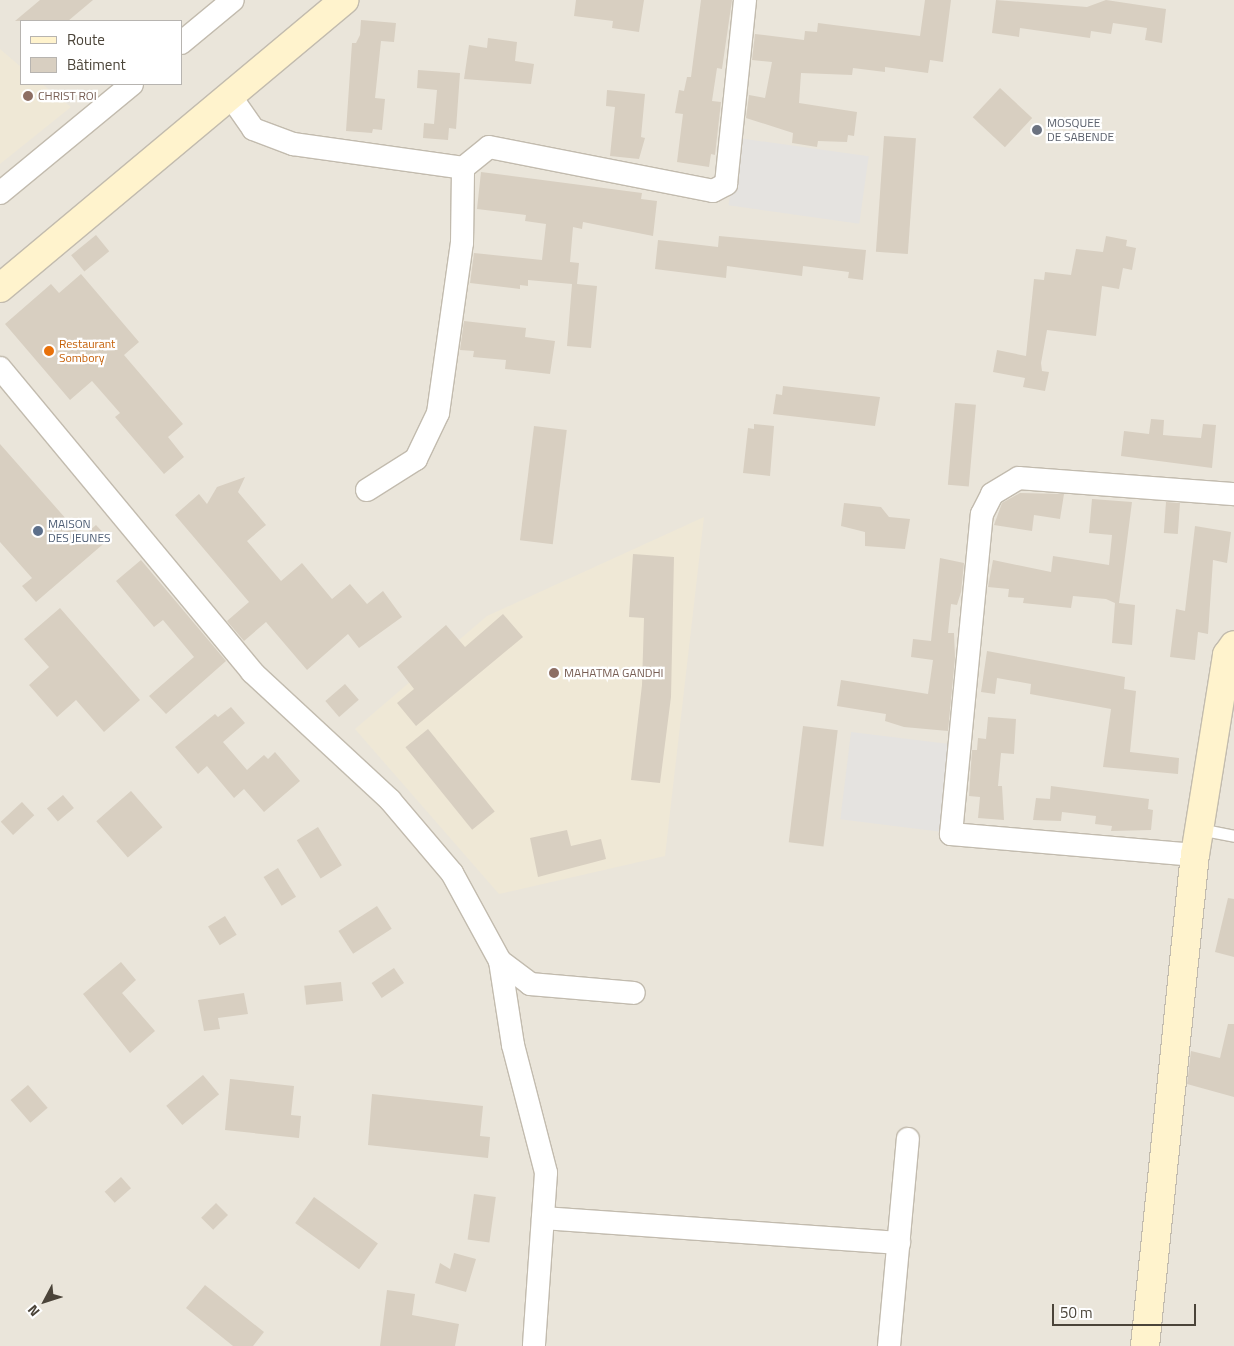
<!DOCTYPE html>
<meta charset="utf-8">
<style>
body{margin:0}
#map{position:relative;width:1234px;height:1346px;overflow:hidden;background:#f6f3ec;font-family:"Titillium Web",sans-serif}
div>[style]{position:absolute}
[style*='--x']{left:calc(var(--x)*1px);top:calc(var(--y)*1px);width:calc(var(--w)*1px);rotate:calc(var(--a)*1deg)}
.residential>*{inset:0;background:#eae5da}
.education>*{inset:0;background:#efe8d6}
.parking>*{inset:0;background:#e5e3e0;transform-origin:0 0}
.building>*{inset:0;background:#d8cfc1;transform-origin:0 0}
.roads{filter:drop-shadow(1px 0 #c2bbae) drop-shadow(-1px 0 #c2bbae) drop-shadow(0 1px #c2bbae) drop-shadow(0 -1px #c2bbae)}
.lane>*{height:11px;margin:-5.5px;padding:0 5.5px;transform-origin:5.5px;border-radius:5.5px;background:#fff}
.street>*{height:22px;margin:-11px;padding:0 11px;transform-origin:11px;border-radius:11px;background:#fff}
.secondary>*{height:28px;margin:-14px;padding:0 14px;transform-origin:14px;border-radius:14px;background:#fff3cd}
.dots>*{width:14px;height:14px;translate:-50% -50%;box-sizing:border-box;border:2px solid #fff;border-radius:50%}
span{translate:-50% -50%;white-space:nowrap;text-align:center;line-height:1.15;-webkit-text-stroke:4.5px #fff;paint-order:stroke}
.education-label{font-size:12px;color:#785e54}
.left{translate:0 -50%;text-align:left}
.worship-label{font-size:12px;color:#5b616d}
.food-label{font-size:12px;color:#c56008}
.service-label{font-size:12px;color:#4e5e75}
.legend{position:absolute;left:20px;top:20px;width:162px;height:65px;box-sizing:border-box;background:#fff;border:1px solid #b7b4b0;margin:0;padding:6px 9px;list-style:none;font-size:15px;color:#4b4439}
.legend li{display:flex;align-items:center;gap:10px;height:25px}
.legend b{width:25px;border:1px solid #b7b4b0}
.north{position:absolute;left:20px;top:1276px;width:50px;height:50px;-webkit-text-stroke:4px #fff;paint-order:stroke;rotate:230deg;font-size:14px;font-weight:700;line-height:20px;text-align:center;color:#4b4439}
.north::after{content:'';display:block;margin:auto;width:18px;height:22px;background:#4b4439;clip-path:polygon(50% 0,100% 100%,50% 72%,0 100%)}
.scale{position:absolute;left:1052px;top:1304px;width:144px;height:22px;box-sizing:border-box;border:2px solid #4b4439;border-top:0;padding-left:6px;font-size:15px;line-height:18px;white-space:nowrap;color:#4b4439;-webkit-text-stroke:4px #fff;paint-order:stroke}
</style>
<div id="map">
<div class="residential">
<div style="clip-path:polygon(evenodd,0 0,1234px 0,1234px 1346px,0 1346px,0 0,21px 21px,181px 21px,181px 84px,21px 84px,21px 21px)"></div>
</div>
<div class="education">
<div style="clip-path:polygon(0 49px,21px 67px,21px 84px,42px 84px,71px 107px,0 164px)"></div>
<div style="clip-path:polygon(704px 517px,665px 856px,499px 894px,355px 729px,487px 616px)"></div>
</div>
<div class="parking">
<div style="left:738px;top:138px;width:132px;height:68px;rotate:8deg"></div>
<div style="left:851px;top:732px;width:105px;height:88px;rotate:7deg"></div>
</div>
<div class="building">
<div style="clip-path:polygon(40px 0,93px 0,68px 21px,15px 21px)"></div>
<div style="clip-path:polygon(576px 0,644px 0,639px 32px,612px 28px,613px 21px,574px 16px)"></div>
<div style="clip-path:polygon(701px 0,732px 0,722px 69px,717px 68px,712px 101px,721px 102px,715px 155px,711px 154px,709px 167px,677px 162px,683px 114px,675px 113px,679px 90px,684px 91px,687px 77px,691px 77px)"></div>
<div style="clip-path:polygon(925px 0,951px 0,943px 62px,930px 60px,928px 73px,885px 67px,885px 72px,853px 68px,852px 75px,801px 73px,799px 103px,857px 112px,854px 136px,848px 135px,847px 142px,818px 141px,817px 147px,792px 143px,793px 133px,746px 118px,749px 95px,765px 98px,772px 62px,752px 60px,755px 34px,804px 40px,805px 31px,817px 32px,818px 23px,920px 36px)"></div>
<div style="clip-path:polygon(996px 0,1087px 7px,1106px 0,1166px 9px,1162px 43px,1145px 40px,1147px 28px,1113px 23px,1111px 34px,1091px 31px,1090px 38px,1020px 28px,1019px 37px,992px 33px)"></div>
<div style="clip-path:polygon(361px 20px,396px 23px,394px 42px,381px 41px,375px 98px,385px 99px,383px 120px,382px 130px,373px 129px,372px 133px,346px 131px,352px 43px,356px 43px,360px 35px)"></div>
<div style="clip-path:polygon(488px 38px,517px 42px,515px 61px,534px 64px,531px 84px,464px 79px,469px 45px,487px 48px)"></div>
<div style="clip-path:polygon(418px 70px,460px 73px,456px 129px,449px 128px,448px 140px,423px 138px,424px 123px,434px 124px,437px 90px,417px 88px)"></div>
<div style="left:1000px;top:88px;width:44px;height:40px;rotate:43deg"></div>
<div style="clip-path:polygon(607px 90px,645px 94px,641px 137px,645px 138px,639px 159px,610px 156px,615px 107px,606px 106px)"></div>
<div style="left:884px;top:136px;width:32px;height:116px;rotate:4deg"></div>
<div style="clip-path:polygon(481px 172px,642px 193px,641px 199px,657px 201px,653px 236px,583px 222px,582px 229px,573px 227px,570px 262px,579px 263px,577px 284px,597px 286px,591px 348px,567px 346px,572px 284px,528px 280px,528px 286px,520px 285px,520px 289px,470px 283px,474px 253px,542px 260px,546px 224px,525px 221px,526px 215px,477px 209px)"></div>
<div style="left:96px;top:235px;width:21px;height:32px;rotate:51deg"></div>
<div style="clip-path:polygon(719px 236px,866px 250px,863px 280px,848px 278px,849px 272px,803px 266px,802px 276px,727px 266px,726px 278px,655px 269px,658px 240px,718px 247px)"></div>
<div style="clip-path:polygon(1106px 236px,1127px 240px,1126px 246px,1136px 248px,1132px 270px,1123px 268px,1119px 289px,1102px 286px,1096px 336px,1047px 330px,1041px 363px,1042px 371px,1049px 372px,1045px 391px,1023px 387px,1025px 378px,993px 372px,997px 350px,1026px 356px,1034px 279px,1044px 280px,1045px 272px,1071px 275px,1076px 249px,1103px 252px)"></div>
<div style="clip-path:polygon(81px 274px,139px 342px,124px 355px,183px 424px,168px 437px,184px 457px,164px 474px,115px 417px,120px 413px,92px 381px,70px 400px,5px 324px,51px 284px,59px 293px)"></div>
<div style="clip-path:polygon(464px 321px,526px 328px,525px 337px,555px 341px,550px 374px,505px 369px,506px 360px,473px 357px,474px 351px,460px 350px)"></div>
<div style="clip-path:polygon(783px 386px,880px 397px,875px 426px,773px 414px,776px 394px,782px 395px)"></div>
<div style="left:955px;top:403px;width:21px;height:82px;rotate:5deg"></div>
<div style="clip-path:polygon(1151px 419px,1164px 420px,1163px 435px,1174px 436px,1201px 438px,1203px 424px,1216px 425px,1212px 468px,1121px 456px,1124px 431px,1149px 434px)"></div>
<div style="clip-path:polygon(754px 424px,774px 426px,770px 476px,743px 473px,748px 428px,754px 429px)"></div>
<div style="left:534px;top:426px;width:33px;height:115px;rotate:7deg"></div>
<div style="clip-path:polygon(0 444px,82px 537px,96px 525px,109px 539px,36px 602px,22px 586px,32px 578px,0 542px)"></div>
<div style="clip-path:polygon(245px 477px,238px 492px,266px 525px,247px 541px,281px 581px,302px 563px,332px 599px,350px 584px,367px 604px,383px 591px,402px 617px,359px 648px,348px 634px,307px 670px,266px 622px,244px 641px,227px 621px,249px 602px,175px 515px,199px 494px,207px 504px,217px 487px)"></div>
<div style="clip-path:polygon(1020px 493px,1064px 494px,1060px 519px,1034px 515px,1032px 531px,994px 525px,1002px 503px)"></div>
<div style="clip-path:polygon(1092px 499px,1132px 502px,1119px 603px,1135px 605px,1132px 645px,1112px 643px,1115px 603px,1106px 599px,1073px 596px,1071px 608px,1023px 603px,1024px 598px,1008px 597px,1009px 589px,988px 587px,993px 560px,1051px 572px,1053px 556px,1109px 565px,1112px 535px,1089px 533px)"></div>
<div style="left:1166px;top:502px;width:14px;height:31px;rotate:4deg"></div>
<div style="clip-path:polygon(844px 503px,881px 507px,889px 517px,910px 519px,905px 549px,865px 546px,865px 532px,841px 526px)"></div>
<div style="clip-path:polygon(1195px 526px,1231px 532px,1227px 563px,1213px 560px,1208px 634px,1198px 632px,1195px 660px,1170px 657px,1176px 609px,1185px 611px)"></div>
<div style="clip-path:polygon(633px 554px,674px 557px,671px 697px,660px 783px,631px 780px,642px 685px,644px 618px,629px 617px)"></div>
<div style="clip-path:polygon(940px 558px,964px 563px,961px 592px,957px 605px,951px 604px,948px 633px,954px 633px,955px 658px,948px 731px,904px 727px,885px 721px,886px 714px,837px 706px,841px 680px,928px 694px,933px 660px,911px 657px,913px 639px,931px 641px)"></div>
<div style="clip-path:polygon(141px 560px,226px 661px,166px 714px,149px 696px,194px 657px,163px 620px,154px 627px,116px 581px)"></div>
<div style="clip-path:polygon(60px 608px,140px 700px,104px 732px,76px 700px,57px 717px,29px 685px,49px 667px,24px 639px)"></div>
<div style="clip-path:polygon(503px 614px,523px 637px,416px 726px,397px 703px,414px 689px,397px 667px,446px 625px,465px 647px)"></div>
<div style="clip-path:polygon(987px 651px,1125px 677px,1124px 689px,1136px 691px,1130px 752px,1179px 758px,1178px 774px,1103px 767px,1111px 709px,1030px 694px,1031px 684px,997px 678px,995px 694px,981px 692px)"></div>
<div style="left:345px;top:684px;width:21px;height:26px;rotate:49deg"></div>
<div style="clip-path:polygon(231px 707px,245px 723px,223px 742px,247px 770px,264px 755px,268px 759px,275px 752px,300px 781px,264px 812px,244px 789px,234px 798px,207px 766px,198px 774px,175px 747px,215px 714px,218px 717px)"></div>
<div style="clip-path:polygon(988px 717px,1016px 719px,1014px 754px,1001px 753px,998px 786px,1002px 786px,1004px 820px,978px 818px,980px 797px,969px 796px,972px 750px,977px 750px,978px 738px,986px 739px)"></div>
<div style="left:803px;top:726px;width:35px;height:117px;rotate:7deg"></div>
<div style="left:428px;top:729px;width:106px;height:29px;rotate:51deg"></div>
<div style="clip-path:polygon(1051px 786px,1149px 799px,1148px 809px,1153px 810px,1151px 830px,1111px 831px,1112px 826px,1095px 824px,1096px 816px,1062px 812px,1061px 821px,1033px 820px,1036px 798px,1050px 799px)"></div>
<div style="left:131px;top:791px;width:48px;height:46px;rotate:49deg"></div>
<div style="left:63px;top:795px;width:17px;height:21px;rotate:50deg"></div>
<div style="left:22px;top:802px;width:18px;height:29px;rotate:47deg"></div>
<div style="left:318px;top:827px;width:45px;height:25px;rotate:58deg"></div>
<div style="clip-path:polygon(567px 830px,571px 846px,601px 839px,606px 859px,538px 877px,530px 838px)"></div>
<div style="left:278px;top:868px;width:34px;height:17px;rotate:58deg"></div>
<div style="clip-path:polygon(1228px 898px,1234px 899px,1234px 957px,1215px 952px)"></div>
<div style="left:377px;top:906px;width:27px;height:46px;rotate:57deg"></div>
<div style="left:225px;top:916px;width:22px;height:20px;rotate:58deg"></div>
<div style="clip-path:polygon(121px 962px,136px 980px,122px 993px,155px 1031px,130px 1053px,83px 994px)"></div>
<div style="left:394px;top:968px;width:18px;height:27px;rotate:56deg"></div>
<div style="left:341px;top:982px;width:19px;height:37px;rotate:84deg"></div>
<div style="clip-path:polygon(244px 993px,248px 1014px,218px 1018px,220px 1029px,204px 1031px,198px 1000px)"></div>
<div style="clip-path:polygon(1228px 1024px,1234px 1024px,1234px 1097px,1187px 1084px,1191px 1051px,1220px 1058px)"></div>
<div style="left:203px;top:1075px;width:25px;height:48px;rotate:50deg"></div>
<div style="clip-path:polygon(230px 1079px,294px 1086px,291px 1115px,301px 1116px,299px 1138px,225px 1130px)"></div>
<div style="left:28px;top:1085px;width:30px;height:23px;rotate:49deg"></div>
<div style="clip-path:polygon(372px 1094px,483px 1106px,480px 1136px,490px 1137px,488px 1158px,368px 1145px)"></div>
<div style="left:121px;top:1177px;width:15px;height:22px;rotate:48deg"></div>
<div style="left:474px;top:1194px;width:22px;height:46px;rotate:8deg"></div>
<div style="left:314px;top:1197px;width:79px;height:32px;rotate:36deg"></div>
<div style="left:216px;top:1203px;width:17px;height:21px;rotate:45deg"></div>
<div style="clip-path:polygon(454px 1253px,476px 1259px,466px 1292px,435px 1283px,440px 1263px,450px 1269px)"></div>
<div style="clip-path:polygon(205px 1285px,264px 1332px,253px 1346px,233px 1346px,186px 1308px)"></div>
<div style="clip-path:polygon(387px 1290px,415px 1294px,412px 1315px,459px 1324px,455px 1346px,380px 1346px)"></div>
</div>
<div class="roads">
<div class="lane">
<div style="--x:1199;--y:829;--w:36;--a:11"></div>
</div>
<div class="street">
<div style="--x:181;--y:43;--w:67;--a:-39.6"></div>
<div style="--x:231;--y:97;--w:39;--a:55"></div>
<div style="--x:253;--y:129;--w:43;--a:20.6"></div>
<div style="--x:293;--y:144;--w:172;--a:8"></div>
<div style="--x:463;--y:168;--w:33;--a:-39"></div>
<div style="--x:489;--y:147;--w:228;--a:11.1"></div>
<div style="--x:713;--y:191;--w:15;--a:-28"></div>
<div style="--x:726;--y:184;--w:185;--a:-84.1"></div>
<div style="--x:0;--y:193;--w:171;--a:-39.5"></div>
<div style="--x:0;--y:368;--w:395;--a:50.3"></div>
<div style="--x:252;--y:672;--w:188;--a:42.8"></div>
<div style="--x:390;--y:800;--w:96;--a:49.7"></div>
<div style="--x:452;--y:873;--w:100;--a:61.4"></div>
<div style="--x:500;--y:961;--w:38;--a:37"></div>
<div style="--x:530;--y:984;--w:104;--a:4.9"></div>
<div style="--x:367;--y:490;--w:58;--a:-32.3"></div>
<div style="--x:416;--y:459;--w:51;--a:-64.4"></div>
<div style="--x:438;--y:413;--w:172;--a:-82"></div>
<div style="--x:462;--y:243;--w:75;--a:-89.2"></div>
<div style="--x:1195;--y:855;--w:245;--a:-175.1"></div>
<div style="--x:951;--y:834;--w:321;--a:-84.5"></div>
<div style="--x:982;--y:514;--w:22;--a:-63"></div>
<div style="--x:992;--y:494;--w:31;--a:-31"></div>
<div style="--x:1019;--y:478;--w:216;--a:4.3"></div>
<div style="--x:500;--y:961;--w:85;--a:81.2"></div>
<div style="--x:513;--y:1045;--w:132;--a:75.5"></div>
<div style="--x:546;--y:1173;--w:173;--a:94"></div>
<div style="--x:543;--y:1218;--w:357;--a:4"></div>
<div style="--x:889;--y:1346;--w:208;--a:-84.8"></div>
</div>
<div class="secondary">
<div style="--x:0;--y:288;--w:449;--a:-39.9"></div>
<div style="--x:1145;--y:1346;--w:494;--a:-84.2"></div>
<div style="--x:1195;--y:855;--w:203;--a:-80.9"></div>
<div style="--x:1227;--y:655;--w:12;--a:-55"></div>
</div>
</div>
<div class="dots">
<div style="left:28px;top:96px;background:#8d6e63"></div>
<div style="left:1037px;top:130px;background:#6b7280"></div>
<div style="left:49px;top:351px;background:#e8710a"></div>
<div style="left:38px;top:531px;background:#5c6f8a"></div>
<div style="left:554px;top:673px;background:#8d6e63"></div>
</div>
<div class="education-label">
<span class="left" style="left:38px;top:96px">CHRIST ROI</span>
<span class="left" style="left:564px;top:673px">MAHATMA GANDHI</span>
</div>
<div class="worship-label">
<span class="left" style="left:1047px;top:130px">MOSQUEE<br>DE SABENDE</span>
</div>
<div class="food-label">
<span class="left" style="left:59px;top:351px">Restaurant<br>Sombory</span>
</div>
<div class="service-label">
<span class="left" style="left:48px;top:531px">MAISON<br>DES JEUNES</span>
</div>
<ul class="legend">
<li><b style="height:6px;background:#fff3cd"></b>Route</li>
<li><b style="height:14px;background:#d8cfc1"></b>Bâtiment</li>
</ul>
<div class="north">N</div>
<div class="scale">50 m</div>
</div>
